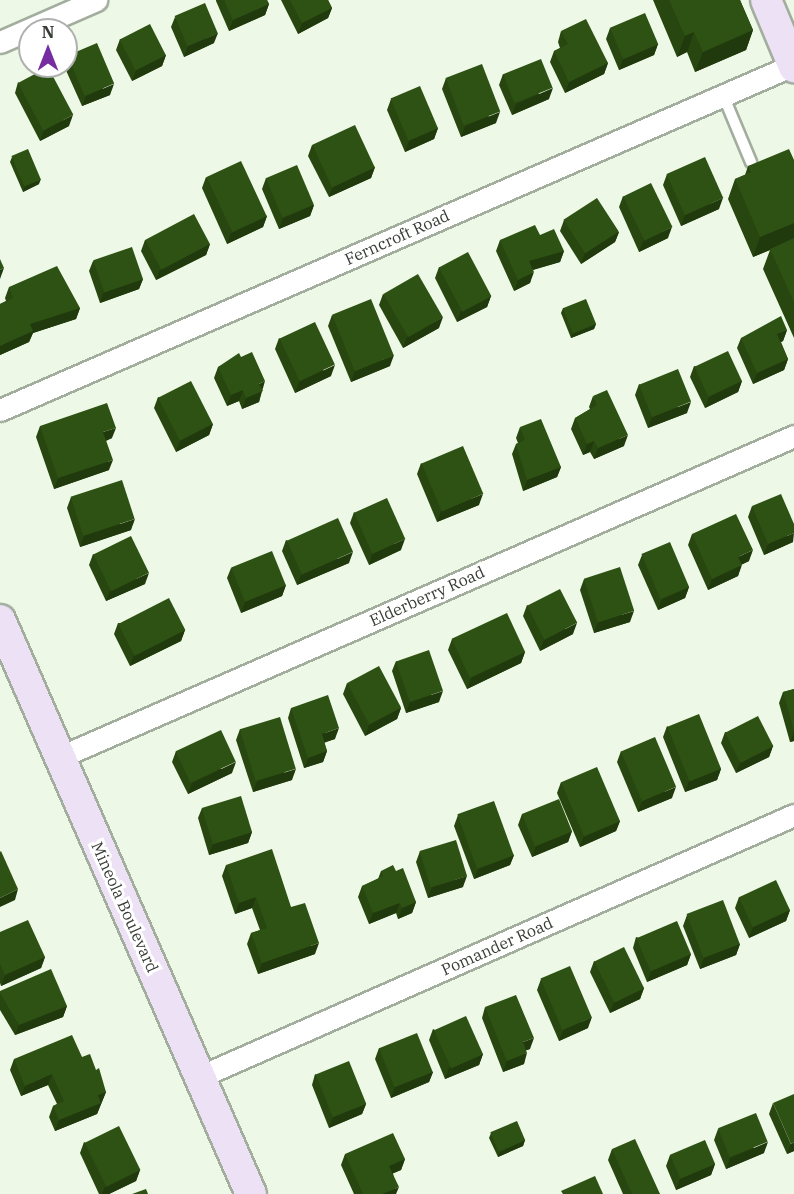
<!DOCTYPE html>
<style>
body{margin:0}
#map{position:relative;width:794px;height:1194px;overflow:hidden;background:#edf8e7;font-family:"IBM Plex Serif",serif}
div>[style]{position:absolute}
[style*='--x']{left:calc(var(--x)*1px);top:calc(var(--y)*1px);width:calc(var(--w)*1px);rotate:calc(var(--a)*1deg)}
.roads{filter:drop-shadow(2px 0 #a3ad9e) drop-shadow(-2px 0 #a3ad9e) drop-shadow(0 2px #a3ad9e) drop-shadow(0 -2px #a3ad9e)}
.service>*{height:10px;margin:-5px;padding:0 5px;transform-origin:5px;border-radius:5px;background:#fff}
.minor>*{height:21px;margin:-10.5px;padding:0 10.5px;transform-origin:10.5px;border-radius:10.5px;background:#fff}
.secondary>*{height:30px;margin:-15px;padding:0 15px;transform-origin:15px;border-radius:15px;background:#ece1f5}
.wall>*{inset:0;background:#284710}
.shaded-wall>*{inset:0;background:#20390d}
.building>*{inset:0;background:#2e5213;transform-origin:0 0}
span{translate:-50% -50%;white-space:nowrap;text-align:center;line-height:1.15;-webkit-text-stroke:6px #fff;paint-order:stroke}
.street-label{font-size:16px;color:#383c36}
.north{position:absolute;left:18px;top:18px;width:60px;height:60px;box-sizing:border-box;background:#fff;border:2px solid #afb1af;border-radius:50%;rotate:0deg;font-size:16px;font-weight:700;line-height:24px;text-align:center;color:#383c36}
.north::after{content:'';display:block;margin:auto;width:21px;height:27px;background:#752da0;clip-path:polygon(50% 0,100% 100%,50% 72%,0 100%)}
</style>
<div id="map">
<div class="roads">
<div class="service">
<div style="--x:723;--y:95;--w:73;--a:67.3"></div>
</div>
<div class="minor">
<div style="--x:0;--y:42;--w:105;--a:-23.6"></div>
<div style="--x:0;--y:410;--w:865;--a:-23.51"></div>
<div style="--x:60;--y:757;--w:801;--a:-23.62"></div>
<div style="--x:199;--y:1077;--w:650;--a:-23.77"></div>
</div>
<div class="secondary">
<div style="--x:766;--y:0;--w:73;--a:67.3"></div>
<div style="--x:0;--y:620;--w:626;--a:66.38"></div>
</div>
</div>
<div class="wall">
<div style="clip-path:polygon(216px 0,267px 0,269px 4px,265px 15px,229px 31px,216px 1px)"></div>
<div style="clip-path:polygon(281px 0,328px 0,332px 8px,328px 18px,298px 34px)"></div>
<div style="clip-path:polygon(653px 0,740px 0,753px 30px,746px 50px,695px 72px,687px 52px,677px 57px)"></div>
<div style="clip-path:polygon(175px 17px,214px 43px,184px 57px,171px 27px)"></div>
<div style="clip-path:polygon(610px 28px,658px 44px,654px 55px,619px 70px,606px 39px)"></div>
<div style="clip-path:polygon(561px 31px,608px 63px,604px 74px,565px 93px,550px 62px,554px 51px,560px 48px,558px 42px)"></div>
<div style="clip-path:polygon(120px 39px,166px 55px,162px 66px,132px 81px,116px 50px)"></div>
<div style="clip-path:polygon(68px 56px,110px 95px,82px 106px,64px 66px,66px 66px,66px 62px)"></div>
<div style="clip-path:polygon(503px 74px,549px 99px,512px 115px,499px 85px)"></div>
<div style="clip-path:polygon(446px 78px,496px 123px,461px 137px,442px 89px)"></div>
<div style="clip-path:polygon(18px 82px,69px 126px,40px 141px,15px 93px)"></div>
<div style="clip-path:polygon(391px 99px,438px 128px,434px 139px,405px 152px,387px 110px)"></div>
<div style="clip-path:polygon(312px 145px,375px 167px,371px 178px,329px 197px,308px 156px)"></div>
<div style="clip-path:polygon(12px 157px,39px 184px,23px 192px,10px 162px)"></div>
<div style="clip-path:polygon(794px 160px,794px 338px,763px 269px,770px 250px,753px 257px,728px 199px,735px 179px,745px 175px,748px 166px)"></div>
<div style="clip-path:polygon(667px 174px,719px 209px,681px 226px,663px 185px)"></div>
<div style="clip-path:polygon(206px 177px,267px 216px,263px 227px,227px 244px,202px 188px)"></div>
<div style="clip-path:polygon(266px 178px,314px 205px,310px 216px,279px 229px,262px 189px)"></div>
<div style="clip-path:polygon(623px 196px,668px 238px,639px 252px,619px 207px)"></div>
<div style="clip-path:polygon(564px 220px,619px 232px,615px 242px,581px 264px,560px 231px)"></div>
<div style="clip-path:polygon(540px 235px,564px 251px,560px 262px,533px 270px,530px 283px,514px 291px,496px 251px,500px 240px)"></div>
<div style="clip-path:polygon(145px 240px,210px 244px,206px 255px,156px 280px,141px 251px)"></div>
<div style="clip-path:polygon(93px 261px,143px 279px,139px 289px,100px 303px,89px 271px)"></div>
<div style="clip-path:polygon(439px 267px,491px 296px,487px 307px,457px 322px,435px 278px)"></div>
<div style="clip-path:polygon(9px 287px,80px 308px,76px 319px,33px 333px,29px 342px,0 355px,0 304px,6px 301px,5px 298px)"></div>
<div style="clip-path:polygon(383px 294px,439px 328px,403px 348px,379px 305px)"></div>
<div style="clip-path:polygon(563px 308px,596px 324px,594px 329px,571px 338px,561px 313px)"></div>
<div style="clip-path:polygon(332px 315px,390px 366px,351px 382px,328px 326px)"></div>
<div style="clip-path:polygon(787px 330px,783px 341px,781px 342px,788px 359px,784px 370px,753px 384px,737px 348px,741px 338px)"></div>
<div style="clip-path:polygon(279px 338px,331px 376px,295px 393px,275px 349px)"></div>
<div style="clip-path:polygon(241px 357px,262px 389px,259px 402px,242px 409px,239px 401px,227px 406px,214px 378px,218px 367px)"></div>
<div style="clip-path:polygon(694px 366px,742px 381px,738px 392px,705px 408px,690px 377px)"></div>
<div style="clip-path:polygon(639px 384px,687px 413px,648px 428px,635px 395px)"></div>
<div style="clip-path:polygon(593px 396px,624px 446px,594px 459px,590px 452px,583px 455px,571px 429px,575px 418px,590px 409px,589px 407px)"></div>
<div style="clip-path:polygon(158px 397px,213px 424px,209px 435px,176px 452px,154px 408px)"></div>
<div style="clip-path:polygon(40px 426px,112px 438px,106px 441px,109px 470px,54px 489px,36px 437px)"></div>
<div style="clip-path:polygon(520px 427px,561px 467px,557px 477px,523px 491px,512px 454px,516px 444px,518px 443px,516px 438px)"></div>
<div style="clip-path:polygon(421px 463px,479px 505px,437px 522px,417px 474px)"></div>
<div style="clip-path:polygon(71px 497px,131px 530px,80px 547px,67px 508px)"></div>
<div style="clip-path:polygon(752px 506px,793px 542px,764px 555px,748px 517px)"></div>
<div style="clip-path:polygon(354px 512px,401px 550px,369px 565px,350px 523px)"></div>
<div style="clip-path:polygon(692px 534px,749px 561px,741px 565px,738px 576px,708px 590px,688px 545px)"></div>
<div style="clip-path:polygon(286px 540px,349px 563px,297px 585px,282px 551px)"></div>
<div style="clip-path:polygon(93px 554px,145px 584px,106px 601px,89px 565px)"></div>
<div style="clip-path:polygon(642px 555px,689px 587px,685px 598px,658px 610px,638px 565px)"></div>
<div style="clip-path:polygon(231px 568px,286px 585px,282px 596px,241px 613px,227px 578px)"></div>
<div style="clip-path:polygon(584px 579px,630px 622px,594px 633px,580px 590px)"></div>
<div style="clip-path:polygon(527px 605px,573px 634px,540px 651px,523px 616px)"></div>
<div style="clip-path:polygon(118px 623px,185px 630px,181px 641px,130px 666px,114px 634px)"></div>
<div style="clip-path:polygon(452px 639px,525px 652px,521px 663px,467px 689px,448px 650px)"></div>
<div style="clip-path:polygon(396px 661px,439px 702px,406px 713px,392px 671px)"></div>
<div style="clip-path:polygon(347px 683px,401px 708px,397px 719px,365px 736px,343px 694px)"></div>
<div style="clip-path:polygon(794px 689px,794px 741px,790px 742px,779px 703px,783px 692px)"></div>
<div style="clip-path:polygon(291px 708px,335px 739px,324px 742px,327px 751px,323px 762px,304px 768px,288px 718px)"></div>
<div style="clip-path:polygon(667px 726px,721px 769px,717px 780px,685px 792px,663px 737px)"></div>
<div style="clip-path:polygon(240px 729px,292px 780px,253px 792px,236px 740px)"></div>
<div style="clip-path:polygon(725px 732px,773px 746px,769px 757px,736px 773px,721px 743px)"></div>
<div style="clip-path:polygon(176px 751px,232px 773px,188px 794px,172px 762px)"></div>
<div style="clip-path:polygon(621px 751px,672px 798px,638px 812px,617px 762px)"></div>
<div style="clip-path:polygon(561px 782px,620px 821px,616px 831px,580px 847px,557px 793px)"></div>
<div style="clip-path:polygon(202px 808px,252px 832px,248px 843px,209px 855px,198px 818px)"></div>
<div style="clip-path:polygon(522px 814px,572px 831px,568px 842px,532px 857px,518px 825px)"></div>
<div style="clip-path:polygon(458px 815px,514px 855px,510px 865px,474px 879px,454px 826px)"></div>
<div style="clip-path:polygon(420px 851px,463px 887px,428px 898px,416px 862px)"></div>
<div style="clip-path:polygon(226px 865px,291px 907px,315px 954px,258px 974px,247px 944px,251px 933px,260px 930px,252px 908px,235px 914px,222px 876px)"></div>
<div style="clip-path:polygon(381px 871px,396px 871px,416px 902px,412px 913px,398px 919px,396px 913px,369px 924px,358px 897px,362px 886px,378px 879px)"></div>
<div style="clip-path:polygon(739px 897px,790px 910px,786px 921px,749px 938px,735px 908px)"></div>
<div style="clip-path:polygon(687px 915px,740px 944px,736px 955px,700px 969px,683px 926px)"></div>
<div style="clip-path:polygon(0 932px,45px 957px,41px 968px,1px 986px,0 983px)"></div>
<div style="clip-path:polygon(636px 937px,691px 954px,687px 965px,647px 982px,633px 948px)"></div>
<div style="clip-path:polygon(594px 961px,644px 988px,640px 999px,610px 1013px,590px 972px)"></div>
<div style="clip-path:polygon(541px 979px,588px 1028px,559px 1041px,537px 990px)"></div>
<div style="clip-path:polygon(0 991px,67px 1006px,63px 1017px,15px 1035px,0 1010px)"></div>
<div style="clip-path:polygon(485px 1007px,530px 1049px,526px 1050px,524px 1064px,503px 1072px,482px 1018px)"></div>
<div style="clip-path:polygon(433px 1029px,483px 1054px,479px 1065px,445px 1079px,429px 1040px)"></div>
<div style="clip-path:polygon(379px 1048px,433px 1072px,429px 1082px,391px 1098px,375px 1059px)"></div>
<div style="clip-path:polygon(82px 1057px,106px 1092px,97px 1114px,55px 1131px,49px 1117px,53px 1106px,57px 1104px,48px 1085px,21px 1096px,10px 1070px,14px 1059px)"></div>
<div style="clip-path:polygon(315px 1074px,366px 1104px,362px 1114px,329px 1128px,312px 1085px)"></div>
<div style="clip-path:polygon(773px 1103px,794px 1151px,787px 1154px,769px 1114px)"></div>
<div style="clip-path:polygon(718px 1129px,764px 1153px,726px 1169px,714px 1140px)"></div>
<div style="clip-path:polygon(491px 1133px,525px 1140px,523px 1146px,498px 1157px,489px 1138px)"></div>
<div style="clip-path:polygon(84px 1142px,140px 1170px,136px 1181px,109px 1194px,99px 1194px,80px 1153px)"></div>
<div style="clip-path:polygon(612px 1149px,660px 1194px,623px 1194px,608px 1160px)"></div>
<div style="clip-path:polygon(345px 1154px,405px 1159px,401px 1170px,393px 1173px,396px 1194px,354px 1194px,341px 1165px)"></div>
<div style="clip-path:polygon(670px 1155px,715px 1164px,711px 1175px,676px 1190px,666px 1166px)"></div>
</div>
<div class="shaded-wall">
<div style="clip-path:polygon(269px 4px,265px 15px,229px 31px,233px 20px)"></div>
<div style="clip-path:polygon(332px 8px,328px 18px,298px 34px,302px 23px)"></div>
<div style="clip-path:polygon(753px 30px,746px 50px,695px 72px,703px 52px)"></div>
<div style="clip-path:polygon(694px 32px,687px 52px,677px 57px,685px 36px)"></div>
<div style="clip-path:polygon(218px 33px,214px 43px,184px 57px,188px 46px)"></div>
<div style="clip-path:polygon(658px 44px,654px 55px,619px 70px,623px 59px)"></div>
<div style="clip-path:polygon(166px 55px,162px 66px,132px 81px,136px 70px)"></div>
<div style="clip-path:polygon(608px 63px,604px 74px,565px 93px,569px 82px)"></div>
<div style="clip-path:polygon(114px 84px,110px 95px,82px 106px,86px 96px)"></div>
<div style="clip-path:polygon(553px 88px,549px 99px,512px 115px,516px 104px)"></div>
<div style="clip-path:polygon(500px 112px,496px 123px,461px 137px,465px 126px)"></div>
<div style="clip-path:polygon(73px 115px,69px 126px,40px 141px,44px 130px)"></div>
<div style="clip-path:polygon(438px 128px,434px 139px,405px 152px,409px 141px)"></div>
<div style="clip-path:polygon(375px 167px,371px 178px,329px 197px,333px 186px)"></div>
<div style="clip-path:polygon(41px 179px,39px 184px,23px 192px,25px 186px)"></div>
<div style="clip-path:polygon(723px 198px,719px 209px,681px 226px,685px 215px)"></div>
<div style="clip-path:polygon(314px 205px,310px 216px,279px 229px,283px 218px)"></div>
<div style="clip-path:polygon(267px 216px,263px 227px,227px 244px,231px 233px)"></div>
<div style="clip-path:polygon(794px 223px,794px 240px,753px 257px,760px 237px)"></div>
<div style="clip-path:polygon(672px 227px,668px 238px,639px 252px,643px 241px)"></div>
<div style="clip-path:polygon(619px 232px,615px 242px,581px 264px,585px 253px)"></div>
<div style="clip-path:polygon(210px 244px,206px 255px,156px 280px,160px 270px)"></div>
<div style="clip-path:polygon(564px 251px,560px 262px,525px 272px,529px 261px)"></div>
<div style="clip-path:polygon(4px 268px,0 279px,0 270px)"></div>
<div style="clip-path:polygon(534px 272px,530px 283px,514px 291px,518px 280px)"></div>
<div style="clip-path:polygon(143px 279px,139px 289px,100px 303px,104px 292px)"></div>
<div style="clip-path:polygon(491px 296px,487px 307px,457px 322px,461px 311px)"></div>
<div style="clip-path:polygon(80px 308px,76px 319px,33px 333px,29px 342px,0 355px,0 346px,30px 324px)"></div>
<div style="clip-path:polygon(443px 317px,439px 328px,403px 348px,407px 337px)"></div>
<div style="clip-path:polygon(596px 324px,594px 329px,571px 338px,573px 333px)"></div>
<div style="clip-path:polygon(787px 330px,783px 341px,774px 345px,777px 334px)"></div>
<div style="clip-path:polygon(394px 355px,390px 366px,351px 382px,355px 371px)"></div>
<div style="clip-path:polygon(788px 359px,784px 370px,753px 384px,757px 373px)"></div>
<div style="clip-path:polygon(335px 365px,331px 376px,295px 393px,299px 382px)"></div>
<div style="clip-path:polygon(265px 381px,259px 402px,242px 409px,246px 398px,259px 384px)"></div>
<div style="clip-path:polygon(742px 381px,738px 392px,705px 408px,709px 397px)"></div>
<div style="clip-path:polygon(243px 390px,239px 401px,227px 406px,231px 395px)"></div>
<div style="clip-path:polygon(691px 402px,687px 413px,648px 428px,652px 417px)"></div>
<div style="clip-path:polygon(213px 424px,209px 435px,176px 452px,180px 441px)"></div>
<div style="clip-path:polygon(116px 428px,112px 438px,99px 443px,103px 432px)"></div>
<div style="clip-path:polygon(628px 435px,624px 446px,594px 459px,598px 448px)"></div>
<div style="clip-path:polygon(594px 441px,590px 452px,583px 455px,587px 444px)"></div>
<div style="clip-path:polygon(113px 460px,109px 470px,54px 489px,58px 478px)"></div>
<div style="clip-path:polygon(561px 467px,557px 477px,523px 491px,527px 480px)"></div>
<div style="clip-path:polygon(483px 494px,479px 505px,437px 522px,441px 511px)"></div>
<div style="clip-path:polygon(135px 519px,131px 530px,80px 547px,84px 536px)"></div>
<div style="clip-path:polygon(794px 533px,793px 542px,764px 555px,768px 544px)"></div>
<div style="clip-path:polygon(405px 539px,401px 550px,369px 565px,372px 554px)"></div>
<div style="clip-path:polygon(753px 550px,749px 561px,734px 568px,738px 557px)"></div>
<div style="clip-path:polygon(353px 552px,349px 563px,297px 585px,301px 575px)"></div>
<div style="clip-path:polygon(742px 565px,738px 576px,708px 590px,712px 579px)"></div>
<div style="clip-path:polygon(149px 573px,145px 584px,106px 601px,110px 591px)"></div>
<div style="clip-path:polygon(286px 585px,282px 596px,241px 613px,245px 602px)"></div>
<div style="clip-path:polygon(689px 587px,685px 598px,658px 610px,662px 599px)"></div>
<div style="clip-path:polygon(634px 611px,630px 622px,594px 633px,598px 622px)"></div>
<div style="clip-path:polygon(577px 623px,573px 634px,540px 651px,544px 640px)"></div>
<div style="clip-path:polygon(185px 630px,181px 641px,130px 666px,134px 655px)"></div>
<div style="clip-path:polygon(525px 652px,521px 663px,467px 689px,471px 678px)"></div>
<div style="clip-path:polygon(443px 691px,439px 702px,406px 713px,410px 702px)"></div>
<div style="clip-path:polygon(401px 708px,397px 719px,365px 736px,369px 725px)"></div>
<div style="clip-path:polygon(339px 728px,335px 739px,318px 745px,322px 734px)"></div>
<div style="clip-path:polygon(794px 732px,794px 741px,790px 742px)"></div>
<div style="clip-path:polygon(773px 746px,769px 757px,736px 773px,740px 762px)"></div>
<div style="clip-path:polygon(327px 751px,323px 762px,304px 768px,308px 758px)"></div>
<div style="clip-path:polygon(236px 762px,232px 773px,188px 794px,192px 783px)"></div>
<div style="clip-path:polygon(296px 769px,292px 780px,253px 792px,257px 781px)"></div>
<div style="clip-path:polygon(721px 769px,717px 780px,685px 792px,689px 781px)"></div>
<div style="clip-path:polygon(676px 787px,672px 798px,638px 812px,642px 801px)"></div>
<div style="clip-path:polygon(620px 821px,616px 831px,580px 847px,584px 836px)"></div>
<div style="clip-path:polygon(572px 831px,568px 842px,532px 857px,536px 846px)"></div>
<div style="clip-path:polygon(252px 832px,248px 843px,209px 855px,213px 844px)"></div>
<div style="clip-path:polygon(514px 855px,510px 865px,474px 879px,478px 869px)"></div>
<div style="clip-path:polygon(467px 876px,463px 887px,428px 898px,432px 887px)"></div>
<div style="clip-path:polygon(18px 889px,15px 900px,0 907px,0 898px)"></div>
<div style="clip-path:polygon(256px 897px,252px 908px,235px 914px,239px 903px)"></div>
<div style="clip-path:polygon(416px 902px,412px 913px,398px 919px,402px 908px)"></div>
<div style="clip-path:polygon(400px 903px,396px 913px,369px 924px,373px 913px)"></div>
<div style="clip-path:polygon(790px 910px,786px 921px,749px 938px,753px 927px)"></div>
<div style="clip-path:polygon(319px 943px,315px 954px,258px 974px,262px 963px)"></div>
<div style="clip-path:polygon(740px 944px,736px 955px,700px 969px,704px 958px)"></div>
<div style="clip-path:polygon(691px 954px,687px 965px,647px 982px,651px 971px)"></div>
<div style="clip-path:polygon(45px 957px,41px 968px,1px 986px,5px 975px)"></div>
<div style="clip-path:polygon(644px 988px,640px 999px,610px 1013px,614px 1002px)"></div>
<div style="clip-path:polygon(67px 1006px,63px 1017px,15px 1035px,19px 1025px)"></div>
<div style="clip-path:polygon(592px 1017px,588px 1028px,559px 1041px,563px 1030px)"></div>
<div style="clip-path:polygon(534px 1038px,530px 1049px,519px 1053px,523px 1042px)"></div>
<div style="clip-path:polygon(527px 1053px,524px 1064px,503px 1072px,507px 1061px)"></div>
<div style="clip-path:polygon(483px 1054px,479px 1065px,445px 1079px,449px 1068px)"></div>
<div style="clip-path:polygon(433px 1072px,429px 1082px,391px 1098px,395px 1087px)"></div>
<div style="clip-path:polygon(52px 1074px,48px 1085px,21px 1096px,25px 1086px)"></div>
<div style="clip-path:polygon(106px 1092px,97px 1114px,55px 1131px,59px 1120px,98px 1095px)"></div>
<div style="clip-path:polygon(366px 1104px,362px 1114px,329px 1128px,333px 1117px)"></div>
<div style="clip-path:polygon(525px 1140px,523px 1146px,498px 1157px,500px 1152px)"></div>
<div style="clip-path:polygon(768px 1142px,764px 1153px,726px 1169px,730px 1158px)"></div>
<div style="clip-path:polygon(794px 1142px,794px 1151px,787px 1154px,791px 1144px)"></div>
<div style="clip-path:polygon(405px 1159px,401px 1170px,385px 1177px,389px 1166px)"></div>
<div style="clip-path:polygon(715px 1164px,711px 1175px,676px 1190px,680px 1179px)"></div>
<div style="clip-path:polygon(140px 1170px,136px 1181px,109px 1194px,102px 1194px,105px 1187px)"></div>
<div style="clip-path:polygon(399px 1187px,396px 1194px,382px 1194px)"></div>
</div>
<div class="building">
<div style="clip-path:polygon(224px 0,267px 0,269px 4px,233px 20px)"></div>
<div style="clip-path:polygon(290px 0,328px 0,332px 8px,302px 23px)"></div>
<div style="clip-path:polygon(669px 0,740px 0,753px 30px,703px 52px,694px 32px,685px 36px)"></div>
<div style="left:205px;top:3px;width:33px;height:33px;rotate:67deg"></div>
<div style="left:645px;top:13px;width:34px;height:38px;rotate:67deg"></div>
<div style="clip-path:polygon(586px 19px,608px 63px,569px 82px,554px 51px,568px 44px,561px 31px)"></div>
<div style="left:150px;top:24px;width:35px;height:34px;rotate:63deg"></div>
<div style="left:97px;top:43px;width:44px;height:32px;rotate:67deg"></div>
<div style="left:541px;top:59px;width:31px;height:41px;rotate:68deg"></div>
<div style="left:482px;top:64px;width:51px;height:39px;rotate:69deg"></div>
<div style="left:48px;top:67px;width:54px;height:34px;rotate:62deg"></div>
<div style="left:420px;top:86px;width:46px;height:32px;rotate:67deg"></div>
<div style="left:355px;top:125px;width:47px;height:47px;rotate:65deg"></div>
<div style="left:28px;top:149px;width:33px;height:18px;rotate:67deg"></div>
<div style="clip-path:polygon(789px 149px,794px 160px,794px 223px,760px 237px,735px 179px,751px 172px,748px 166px)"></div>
<div style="left:705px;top:157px;width:45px;height:42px;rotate:66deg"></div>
<div style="left:241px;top:161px;width:61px;height:38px;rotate:65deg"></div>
<div style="left:297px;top:165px;width:43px;height:34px;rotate:67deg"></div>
<div style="left:651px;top:183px;width:49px;height:31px;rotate:64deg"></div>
<div style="left:597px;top:198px;width:40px;height:40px;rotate:57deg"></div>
<div style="left:194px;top:214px;width:34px;height:55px;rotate:62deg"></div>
<div style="clip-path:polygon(535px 225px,540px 235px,554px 229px,564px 251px,529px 261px,534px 272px,518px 280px,500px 240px)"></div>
<div style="clip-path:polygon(794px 238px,794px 302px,770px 249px)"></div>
<div style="left:132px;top:247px;width:34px;height:41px;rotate:71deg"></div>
<div style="left:468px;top:252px;width:50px;height:33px;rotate:62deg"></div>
<div style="clip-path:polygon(0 259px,4px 268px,0 270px)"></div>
<div style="clip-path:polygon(57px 266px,80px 308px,30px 324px,33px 331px,0 346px,0 304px,13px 298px,9px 287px)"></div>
<div style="left:418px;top:274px;width:50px;height:40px;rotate:60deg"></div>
<div style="left:371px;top:299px;width:61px;height:42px;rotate:68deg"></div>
<div style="left:586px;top:299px;width:27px;height:25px;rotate:68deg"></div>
<div style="clip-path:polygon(781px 316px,787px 330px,777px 334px,788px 359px,757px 373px,741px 338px)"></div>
<div style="left:315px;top:322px;width:47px;height:39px;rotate:65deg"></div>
<div style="left:728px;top:351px;width:33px;height:37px;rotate:65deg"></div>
<div style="clip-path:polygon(252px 352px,265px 381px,259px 384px,263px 391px,246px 398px,243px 390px,231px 395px,218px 367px,239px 353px,241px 357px)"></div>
<div style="left:678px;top:369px;width:35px;height:42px;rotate:68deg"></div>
<div style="left:191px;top:381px;width:48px;height:37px;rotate:63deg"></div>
<div style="clip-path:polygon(607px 390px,628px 435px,598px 448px,594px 441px,587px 444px,575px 418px,597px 405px,593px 396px)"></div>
<div style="clip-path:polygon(107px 403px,116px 428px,103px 432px,113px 460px,58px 478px,40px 426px)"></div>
<div style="clip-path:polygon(541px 419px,561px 467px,527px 480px,516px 444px,525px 440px,520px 427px)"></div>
<div style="left:463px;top:446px;width:52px;height:45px;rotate:67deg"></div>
<div style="left:122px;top:480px;width:41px;height:54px;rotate:72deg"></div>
<div style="clip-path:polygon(781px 494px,794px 524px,794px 533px,768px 544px,752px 506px)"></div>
<div style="left:387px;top:498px;width:45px;height:36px;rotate:66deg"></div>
<div style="clip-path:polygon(736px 514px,753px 550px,738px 557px,742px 565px,712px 579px,692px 534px)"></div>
<div style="left:338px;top:518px;width:37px;height:56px;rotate:66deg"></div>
<div style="left:131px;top:536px;width:41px;height:42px;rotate:64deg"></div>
<div style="left:670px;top:542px;width:49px;height:31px;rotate:67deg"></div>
<div style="left:272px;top:551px;width:37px;height:44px;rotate:68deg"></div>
<div style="left:620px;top:567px;width:46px;height:38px;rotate:72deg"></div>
<div style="left:560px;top:589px;width:38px;height:37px;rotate:63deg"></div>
<div style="left:169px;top:598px;width:36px;height:57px;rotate:63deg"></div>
<div style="left:507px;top:613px;width:43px;height:61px;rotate:65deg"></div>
<div style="left:429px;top:650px;width:43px;height:35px;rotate:71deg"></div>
<div style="left:379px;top:666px;width:47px;height:36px;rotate:62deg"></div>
<div style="clip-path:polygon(794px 689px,794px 730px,783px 692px)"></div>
<div style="clip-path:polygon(328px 695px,339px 728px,322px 734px,327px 751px,308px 758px,291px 708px)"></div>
<div style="left:699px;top:714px;width:59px;height:34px;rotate:68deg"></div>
<div style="left:758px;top:716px;width:34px;height:37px;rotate:63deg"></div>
<div style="left:280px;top:717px;width:54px;height:42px;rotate:73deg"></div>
<div style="left:221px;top:730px;width:35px;height:50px;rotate:65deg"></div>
<div style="left:655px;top:737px;width:54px;height:37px;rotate:67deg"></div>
<div style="left:597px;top:767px;width:59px;height:39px;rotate:67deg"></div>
<div style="left:241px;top:796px;width:38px;height:41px;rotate:73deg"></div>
<div style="left:559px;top:799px;width:35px;height:40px;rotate:68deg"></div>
<div style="left:494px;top:801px;width:58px;height:39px;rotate:70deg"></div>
<div style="left:456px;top:840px;width:38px;height:38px;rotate:73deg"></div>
<div style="clip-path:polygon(272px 849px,291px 907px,305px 903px,319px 943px,262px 963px,251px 933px,267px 928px,256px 897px,239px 903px,226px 865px)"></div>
<div style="clip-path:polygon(1px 851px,18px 889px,0 898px,0 852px)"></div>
<div style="clip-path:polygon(393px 865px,396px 871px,403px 868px,416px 902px,402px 908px,400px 903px,373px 913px,362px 886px,383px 876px,381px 871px)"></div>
<div style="left:776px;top:880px;width:33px;height:41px;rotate:65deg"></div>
<div style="left:723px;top:900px;width:47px;height:39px;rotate:69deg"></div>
<div style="clip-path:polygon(28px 920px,45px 957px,5px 975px,0 964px,0 932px)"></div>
<div style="left:677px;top:921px;width:36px;height:44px;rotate:67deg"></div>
<div style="left:624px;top:947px;width:46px;height:33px;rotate:64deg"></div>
<div style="left:570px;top:966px;width:56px;height:32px;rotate:67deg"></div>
<div style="clip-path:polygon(51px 969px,67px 1006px,19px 1025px,0 993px,0 991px)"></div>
<div style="clip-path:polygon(516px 995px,534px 1038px,523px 1042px,527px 1053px,507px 1061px,485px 1007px)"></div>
<div style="left:466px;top:1016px;width:42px;height:35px;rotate:66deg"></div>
<div style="left:417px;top:1033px;width:42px;height:41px;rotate:68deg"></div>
<div style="clip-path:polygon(72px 1035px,82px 1057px,90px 1054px,96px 1070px,99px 1068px,106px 1092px,98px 1095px,101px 1103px,59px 1120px,53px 1106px,64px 1101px,52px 1074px,25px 1086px,14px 1059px)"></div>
<div style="left:349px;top:1061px;width:46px;height:36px;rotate:68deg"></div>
<div style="clip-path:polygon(794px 1094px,794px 1142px,791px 1144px,773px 1103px)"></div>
<div style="left:756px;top:1113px;width:31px;height:41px;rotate:68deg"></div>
<div style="left:517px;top:1121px;width:21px;height:29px;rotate:67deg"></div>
<div style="left:119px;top:1126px;width:49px;height:38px;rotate:64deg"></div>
<div style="clip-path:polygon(393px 1133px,405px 1159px,389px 1166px,399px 1187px,382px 1194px,363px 1194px,345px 1154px)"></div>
<div style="clip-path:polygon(635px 1139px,660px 1194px,632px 1194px,612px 1149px)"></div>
<div style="left:705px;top:1140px;width:26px;height:38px;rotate:67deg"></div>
<div style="clip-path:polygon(595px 1176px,603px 1194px,563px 1194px,561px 1191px)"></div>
<div style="clip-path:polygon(146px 1189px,148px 1194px,132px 1194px)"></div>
</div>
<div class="street-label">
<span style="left:397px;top:237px;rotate:-24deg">Ferncroft Road</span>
<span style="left:427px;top:596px;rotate:-24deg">Elderberry Road</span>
<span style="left:125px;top:907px;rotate:66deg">Mineola Boulevard</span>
<span style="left:497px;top:946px;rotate:-24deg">Pomander Road</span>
</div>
<div class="north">N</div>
</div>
